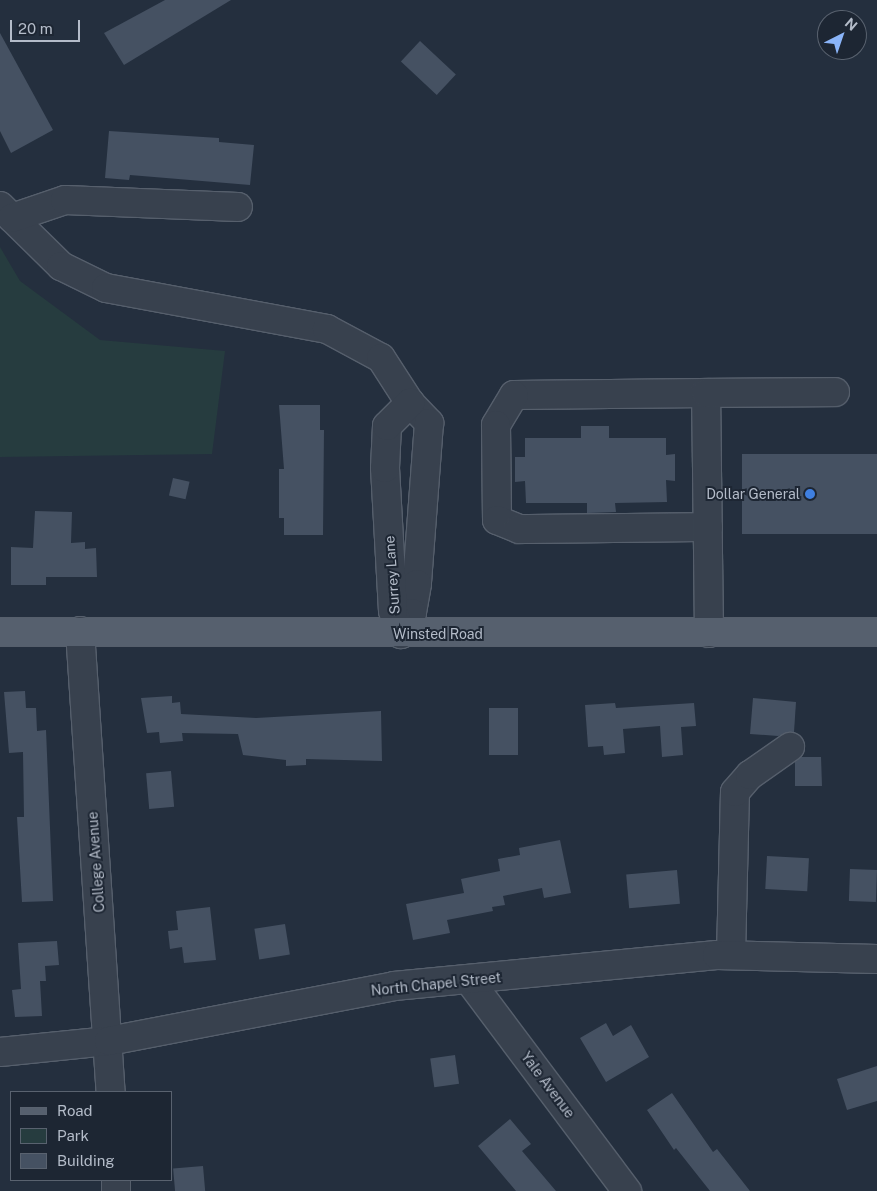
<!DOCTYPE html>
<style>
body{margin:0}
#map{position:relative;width:877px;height:1191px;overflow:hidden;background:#242f3e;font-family:"Public Sans",sans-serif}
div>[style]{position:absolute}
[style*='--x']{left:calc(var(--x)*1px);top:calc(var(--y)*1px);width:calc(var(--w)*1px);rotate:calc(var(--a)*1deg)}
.green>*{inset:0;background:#263c3f}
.building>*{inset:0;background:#455162;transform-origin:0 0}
.roads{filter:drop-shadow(1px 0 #565f6c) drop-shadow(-1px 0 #565f6c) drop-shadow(0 1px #565f6c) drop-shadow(0 -1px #565f6c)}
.minor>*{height:28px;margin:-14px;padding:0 14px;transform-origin:14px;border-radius:14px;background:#38414e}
.major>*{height:28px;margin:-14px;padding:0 14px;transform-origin:14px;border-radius:14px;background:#56606e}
.dots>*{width:14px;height:14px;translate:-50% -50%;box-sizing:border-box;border:2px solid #1d2633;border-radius:50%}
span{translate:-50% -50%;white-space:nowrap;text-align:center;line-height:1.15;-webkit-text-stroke:4px #1d2633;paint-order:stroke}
.poi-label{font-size:14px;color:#b4bcc9}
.right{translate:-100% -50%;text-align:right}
.street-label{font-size:14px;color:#b4bcc9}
.legend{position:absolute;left:10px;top:1091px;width:162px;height:90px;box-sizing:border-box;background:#1d2633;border:1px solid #59626f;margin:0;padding:6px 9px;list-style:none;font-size:15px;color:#b4bcc9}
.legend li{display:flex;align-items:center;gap:10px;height:25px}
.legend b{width:25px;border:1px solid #59626f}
.north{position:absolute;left:817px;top:10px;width:50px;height:50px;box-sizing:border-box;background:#1d2633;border:1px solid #59626f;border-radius:50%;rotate:41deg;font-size:14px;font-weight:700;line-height:20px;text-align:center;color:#b4bcc9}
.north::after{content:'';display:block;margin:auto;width:18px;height:22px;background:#8ab4f8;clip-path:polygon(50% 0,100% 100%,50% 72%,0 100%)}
.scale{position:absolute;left:10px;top:20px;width:70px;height:22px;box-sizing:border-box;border:2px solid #b4bcc9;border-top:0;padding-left:6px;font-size:15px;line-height:18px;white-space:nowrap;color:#b4bcc9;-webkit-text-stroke:4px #1d2633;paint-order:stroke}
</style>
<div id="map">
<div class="green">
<div style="clip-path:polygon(0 247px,20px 281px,100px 340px,225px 351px,212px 454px,0 457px)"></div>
</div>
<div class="building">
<div style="clip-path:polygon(165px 0,231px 0,124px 65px,104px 33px)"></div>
<div style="clip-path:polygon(0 33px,53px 130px,11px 153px,0 131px)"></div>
<div style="left:420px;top:41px;width:49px;height:28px;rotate:43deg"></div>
<div style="clip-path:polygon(109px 131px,219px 138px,219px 142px,254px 145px,250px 185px,130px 175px,129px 180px,105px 178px)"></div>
<div style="clip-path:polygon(279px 405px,320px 405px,320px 430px,324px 430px,323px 535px,284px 535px,284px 518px,279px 518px,279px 469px,284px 469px)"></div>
<div style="clip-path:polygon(581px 426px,609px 426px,609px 438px,666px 438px,666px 455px,675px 454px,675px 481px,666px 480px,667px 502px,615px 503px,616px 512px,587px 513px,587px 503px,526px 503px,525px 481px,515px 482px,515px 457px,525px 457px,525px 438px,581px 438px)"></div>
<div style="left:742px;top:454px;width:135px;height:80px"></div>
<div style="left:173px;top:478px;width:17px;height:18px;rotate:13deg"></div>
<div style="clip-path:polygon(35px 511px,72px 512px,71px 543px,85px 542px,85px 549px,96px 548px,97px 577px,46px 577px,46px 585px,11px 585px,11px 547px,33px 548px)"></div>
<div style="clip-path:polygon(25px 691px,26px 708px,36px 708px,37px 731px,46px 730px,53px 901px,22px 902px,17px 817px,24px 817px,23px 752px,9px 753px,4px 692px)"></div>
<div style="clip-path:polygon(172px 696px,172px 703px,180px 702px,181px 714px,256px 718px,381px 711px,382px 761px,306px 759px,306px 765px,286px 766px,286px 760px,243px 755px,238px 734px,182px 733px,183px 741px,160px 743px,159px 732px,147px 733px,141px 698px)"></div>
<div style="clip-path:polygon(753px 698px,796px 702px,794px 732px,778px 736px,750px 734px)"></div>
<div style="clip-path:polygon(615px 703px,616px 708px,694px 703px,696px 726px,681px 727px,683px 755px,662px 757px,660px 726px,623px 729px,625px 753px,604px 755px,603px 746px,588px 747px,585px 705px)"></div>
<div style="left:489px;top:708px;width:29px;height:47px"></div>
<div style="clip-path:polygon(801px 757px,821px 757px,822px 786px,795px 786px,795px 762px)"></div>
<div style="left:171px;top:771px;width:36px;height:25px;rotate:85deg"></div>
<div style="clip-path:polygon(560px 840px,571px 893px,544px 898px,542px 888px,503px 896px,505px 905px,492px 907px,493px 911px,447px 920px,450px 933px,413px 940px,406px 904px,464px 893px,461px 879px,500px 871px,498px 859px,520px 855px,519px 848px)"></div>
<div style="left:767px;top:856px;width:42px;height:33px;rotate:3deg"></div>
<div style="left:850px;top:869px;width:27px;height:32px;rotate:2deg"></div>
<div style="left:677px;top:870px;width:34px;height:51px;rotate:85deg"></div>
<div style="clip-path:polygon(210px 907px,216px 960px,184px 963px,182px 947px,170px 949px,168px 931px,178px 930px,176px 911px)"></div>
<div style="left:285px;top:924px;width:31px;height:31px;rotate:81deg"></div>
<div style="clip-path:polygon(57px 941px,59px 965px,45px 966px,46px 981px,40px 981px,42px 1016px,15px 1017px,12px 990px,21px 989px,18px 943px)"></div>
<div style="clip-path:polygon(606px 1023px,613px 1036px,631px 1025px,649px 1057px,606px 1082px,580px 1038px)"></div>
<div style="left:455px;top:1055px;width:29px;height:25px;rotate:82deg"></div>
<div style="clip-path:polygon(877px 1066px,877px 1101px,847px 1110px,837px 1079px)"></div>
<div style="clip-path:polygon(672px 1093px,713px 1152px,717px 1149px,750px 1191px,710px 1191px,676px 1148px,674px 1150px,647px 1110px)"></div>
<div style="clip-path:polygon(510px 1119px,531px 1144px,522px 1151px,556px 1191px,516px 1191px,478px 1146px)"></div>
<div style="left:203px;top:1166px;width:25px;height:30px;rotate:85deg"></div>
</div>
<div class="roads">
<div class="minor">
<div style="--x:0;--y:206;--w:86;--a:44.5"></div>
<div style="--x:61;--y:266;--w:50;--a:26.1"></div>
<div style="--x:106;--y:288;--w:225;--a:10.5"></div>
<div style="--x:327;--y:329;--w:61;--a:28.2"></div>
<div style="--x:381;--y:358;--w:54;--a:57.2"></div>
<div style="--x:410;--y:403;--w:28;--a:46"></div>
<div style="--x:429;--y:423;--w:161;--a:94.3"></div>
<div style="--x:417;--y:584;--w:29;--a:100"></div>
<div style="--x:412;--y:613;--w:24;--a:118"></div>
<div style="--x:12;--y:218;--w:56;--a:-18.8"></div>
<div style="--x:65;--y:200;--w:173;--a:2.3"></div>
<div style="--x:706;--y:393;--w:192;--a:179.4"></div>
<div style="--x:514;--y:395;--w:35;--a:121"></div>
<div style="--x:496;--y:425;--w:95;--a:89.4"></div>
<div style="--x:497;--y:520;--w:24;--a:22"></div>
<div style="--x:519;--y:529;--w:189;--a:-0.6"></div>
<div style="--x:80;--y:631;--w:462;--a:86.2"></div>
<div style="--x:709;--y:633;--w:240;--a:-90.7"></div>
<div style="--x:706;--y:393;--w:129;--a:-0.4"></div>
<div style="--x:401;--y:634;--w:24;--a:-109"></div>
<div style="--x:393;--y:611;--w:143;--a:-93.2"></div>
<div style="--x:385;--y:468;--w:42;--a:-87.3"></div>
<div style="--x:387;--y:426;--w:33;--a:-45"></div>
<div style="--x:731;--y:955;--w:163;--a:-88.6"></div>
<div style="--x:735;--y:792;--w:23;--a:-49"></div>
<div style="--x:750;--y:775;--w:49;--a:-35"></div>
<div style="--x:469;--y:980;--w:264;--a:53.2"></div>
<div style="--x:0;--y:1052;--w:110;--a:-5.8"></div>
<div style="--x:109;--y:1041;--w:290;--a:-10.9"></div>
<div style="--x:394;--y:986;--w:324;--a:-5.5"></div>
<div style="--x:717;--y:955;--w:160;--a:1.4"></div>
<div style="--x:116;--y:1180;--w:11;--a:90"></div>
</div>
<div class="major">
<div style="--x:0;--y:632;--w:877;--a:0"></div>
</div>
</div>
<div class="dots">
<div style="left:810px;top:494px;background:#3f7fe0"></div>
</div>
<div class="poi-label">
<span class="right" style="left:800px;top:494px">Dollar General</span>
</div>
<div class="street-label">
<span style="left:392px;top:575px;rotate:-94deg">Surrey Lane</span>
<span style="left:438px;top:634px">Winsted Road</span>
<span style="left:96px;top:862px;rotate:-94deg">College Avenue</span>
<span style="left:436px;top:984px;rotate:-6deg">North Chapel Street</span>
<span style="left:548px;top:1085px;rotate:53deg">Yale Avenue</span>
</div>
<ul class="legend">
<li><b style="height:6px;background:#56606e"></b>Road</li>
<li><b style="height:14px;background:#263c3f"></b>Park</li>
<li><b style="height:14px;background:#455162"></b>Building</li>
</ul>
<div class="north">N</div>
<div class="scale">20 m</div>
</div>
